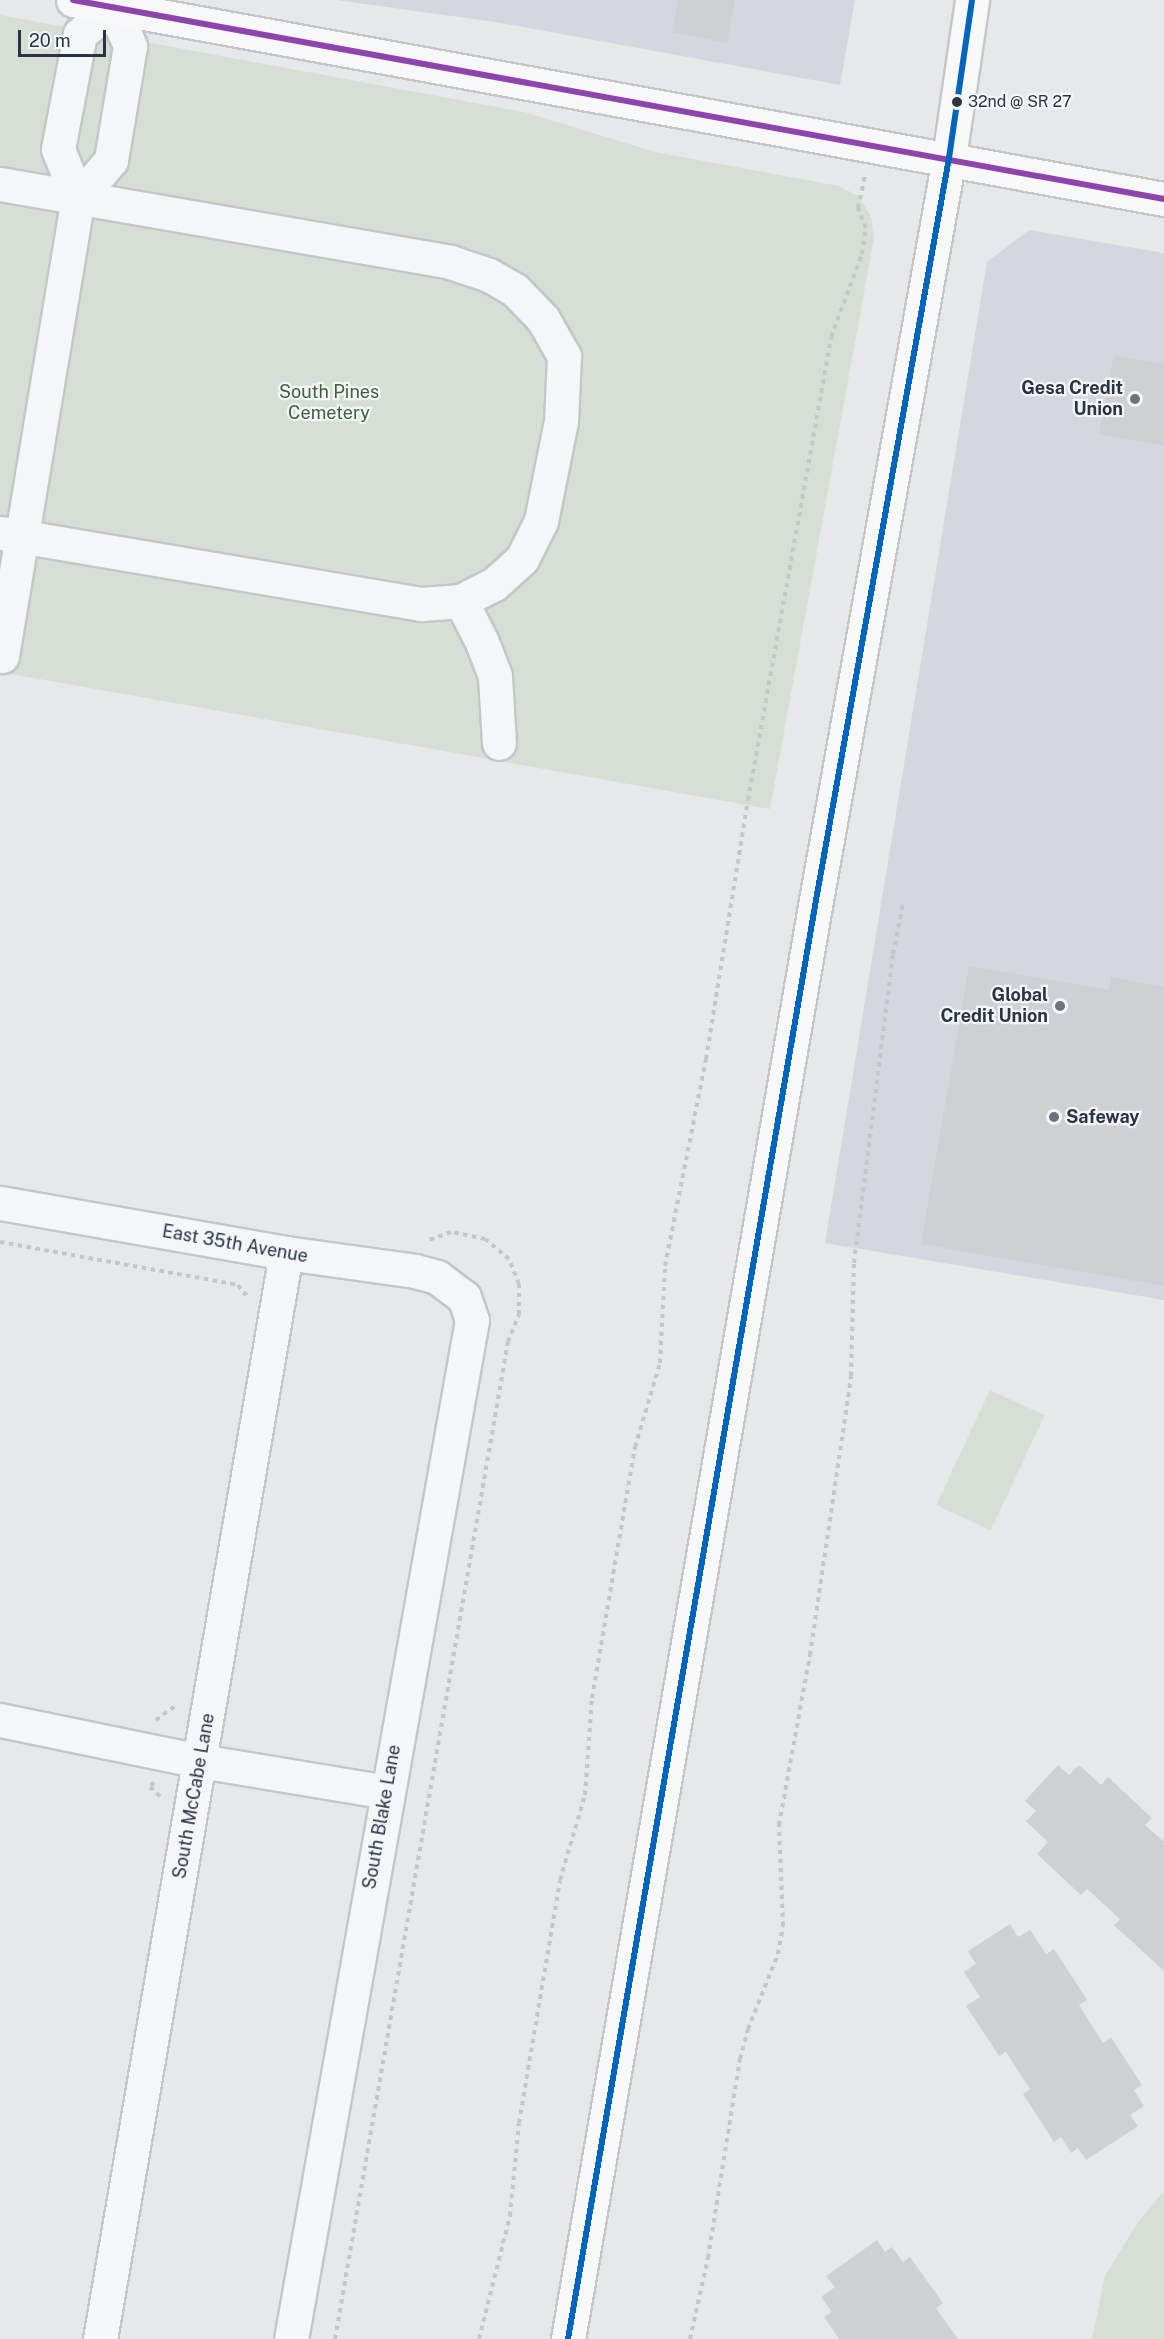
<!DOCTYPE html>
<style>
body{margin:0}
#map{position:relative;width:1164px;height:2339px;overflow:hidden;background:#e6e8ea;font-family:"Public Sans",sans-serif}
div>[style]{position:absolute}
[style*='--x']{left:calc(var(--x)*1px);top:calc(var(--y)*1px);width:calc(var(--w)*1px);rotate:calc(var(--a)*1deg)}
.built>*{inset:0;background:#d4d7dd}
.green>*{inset:0;background:#d6ded6;transform-origin:0 0}
.building>*{inset:0;background:#ced0d3}
.path>*{height:4px;margin-top:-2px;transform-origin:0;background:repeating-linear-gradient(90deg,#c5c6ca 0 4.5px,transparent 0 9px)}
.roads{filter:drop-shadow(2px 0 #c4c6c8) drop-shadow(-2px 0 #c4c6c8) drop-shadow(0 2px #c4c6c8) drop-shadow(0 -2px #c4c6c8)}
.minor>*{height:33px;margin:-16.5px;padding:0 16.5px;transform-origin:16.5px;border-radius:16.5px;background:#f5f6f7}
.major>*{height:33px;margin:-16.5px;padding:0 16.5px;transform-origin:16.5px;border-radius:16.5px;background:#f8f8f8}
.bus-1>*{height:6px;margin:-3px;padding:0 3px;transform-origin:3px;border-radius:3px;background:#8e44ad}
.bus-2>*{height:6px;margin:-3px;padding:0 3px;transform-origin:3px;border-radius:3px;background:#0065bd}
.dots>*{width:16px;height:16px;translate:-50% -50%;box-sizing:border-box;border:3px solid #f4f6f9;border-radius:50%}
span{translate:-50% -50%;white-space:nowrap;text-align:center;line-height:1.15;-webkit-text-stroke:4.5px #f4f6f9;paint-order:stroke}
.bus-label{font-size:16px;color:#2b3445}
.left{translate:0 -50%;text-align:left}
.poi-label{font-size:18px;color:#2b3445;font-weight:700}
.right{translate:-100% -50%;text-align:right}
.park-label{font-size:18px;color:#3f6138}
.street-label{font-size:18px;color:#2b3445}
.scale{position:absolute;left:18px;top:30px;width:88px;height:27px;box-sizing:border-box;border:3px solid #2b3445;border-top:0;padding-left:8px;font-size:18px;line-height:21px;white-space:nowrap;color:#2b3445;-webkit-text-stroke:4px #f4f6f9;paint-order:stroke}
</style>
<div id="map">
<div class="built">
<div style="clip-path:polygon(336px 0,855px 0,840px 85px,495px 22px)"></div>
<div style="clip-path:polygon(1029px 230px,1164px 253px,1164px 1300px,825px 1243px,987px 262px)"></div>
</div>
<div class="green">
<div style="clip-path:polygon(0 15px,524px 112px,655px 152px,839px 186px,858px 196px,871px 216px,874px 238px,770px 809px,0 672px)"></div>
<div style="left:990px;top:1390px;width:60px;height:127px;rotate:25deg"></div>
<div style="clip-path:polygon(1164px 2191px,1164px 2339px,1092px 2339px,1105px 2276px,1138px 2222px)"></div>
</div>
<div class="building">
<div style="clip-path:polygon(678px 0,735px 0,727px 43px,672px 32px)"></div>
<div style="clip-path:polygon(1114px 355px,1164px 364px,1164px 446px,1099px 434px)"></div>
<div style="clip-path:polygon(969px 966px,1109px 990px,1111px 977px,1164px 987px,1164px 1286px,921px 1244px)"></div>
<div style="clip-path:polygon(1058px 1765px,1069px 1775px,1079px 1765px,1101px 1785px,1108px 1777px,1152px 1818px,1145px 1825px,1164px 1842px,1164px 1971px,1114px 1925px,1120px 1919px,1087px 1889px,1081px 1895px,1037px 1854px,1048px 1842px,1026px 1821px,1036px 1811px,1025px 1801px)"></div>
<div style="clip-path:polygon(1010px 1924px,1018px 1937px,1030px 1930px,1046px 1954px,1054px 1949px,1087px 2000px,1079px 2005px,1103px 2043px,1111px 2037px,1142px 2085px,1134px 2090px,1144px 2106px,1130px 2115px,1138px 2126px,1086px 2160px,1078px 2148px,1071px 2153px,1061px 2137px,1054px 2142px,1023px 2094px,1030px 2089px,1006px 2052px,999px 2056px,966px 2006px,980px 1997px,964px 1972px,976px 1964px,968px 1951px)"></div>
<div style="clip-path:polygon(877px 2240px,885px 2252px,892px 2247px,903px 2262px,910px 2257px,943px 2303px,936px 2308px,958px 2339px,839px 2339px,824px 2317px,832px 2312px,821px 2297px,835px 2287px,826px 2276px)"></div>
</div>
<div class="path">
<div style="--x:0;--y:1242;--w:242;--a:10.2"></div>
<div style="--x:238;--y:1285;--w:14;--a:51"></div>
<div style="--x:156;--y:1720;--w:26;--a:-36"></div>
<div style="--x:154;--y:1782;--w:6;--a:129"></div>
<div style="--x:150;--y:1787;--w:16;--a:43"></div>
<div style="--x:335;--y:2339;--w:1012;--a:-80.16"></div>
<div style="--x:508;--y:1342;--w:29;--a:-68"></div>
<div style="--x:519;--y:1315;--w:31;--a:-90"></div>
<div style="--x:519;--y:1284;--w:27;--a:-112"></div>
<div style="--x:509;--y:1259;--w:31;--a:-140"></div>
<div style="--x:485;--y:1239;--w:35;--a:-168"></div>
<div style="--x:451;--y:1232;--w:27;--a:160"></div>
<div style="--x:479;--y:2339;--w:127;--a:-75.9"></div>
<div style="--x:510;--y:2216;--w:93;--a:-84.5"></div>
<div style="--x:519;--y:2123;--w:246;--a:-80.4"></div>
<div style="--x:560;--y:1880;--w:89;--a:-73.6"></div>
<div style="--x:585;--y:1795;--w:97;--a:-85.9"></div>
<div style="--x:592;--y:1698;--w:255;--a:-80.3"></div>
<div style="--x:635;--y:1447;--w:88;--a:-73.4"></div>
<div style="--x:660;--y:1363;--w:97;--a:-87"></div>
<div style="--x:665;--y:1266;--w:211;--a:-78.8"></div>
<div style="--x:706;--y:1059;--w:262;--a:-80.8"></div>
<div style="--x:748;--y:800;--w:470;--a:-79.8"></div>
<div style="--x:831;--y:337;--w:89;--a:-69.5"></div>
<div style="--x:862;--y:254;--w:26;--a:-81"></div>
<div style="--x:866;--y:228;--w:22;--a:-112"></div>
<div style="--x:858;--y:208;--w:35;--a:-78"></div>
<div style="--x:690;--y:2339;--w:83;--a:-77.5"></div>
<div style="--x:708;--y:2258;--w:202;--a:-80.9"></div>
<div style="--x:740;--y:2059;--w:31;--a:-75"></div>
<div style="--x:748;--y:2029;--w:81;--a:-68.2"></div>
<div style="--x:778;--y:1954;--w:28;--a:-80"></div>
<div style="--x:783;--y:1926;--w:101;--a:-92.3"></div>
<div style="--x:779;--y:1825;--w:173;--a:-79.7"></div>
<div style="--x:810;--y:1655;--w:282;--a:-81.6"></div>
<div style="--x:851;--y:1376;--w:113;--a:-88.5"></div>
<div style="--x:854;--y:1263;--w:311;--a:-82.8"></div>
<div style="--x:893;--y:954;--w:51;--a:-78.7"></div>
</div>
<div class="roads">
<div class="minor">
<div style="--x:113;--y:7;--w:43;--a:66.4"></div>
<div style="--x:130;--y:46;--w:116;--a:99.5"></div>
<div style="--x:111;--y:160;--w:51;--a:130.2"></div>
<div style="--x:78;--y:199;--w:54;--a:-111.8"></div>
<div style="--x:58;--y:149;--w:117;--a:-79.2"></div>
<div style="--x:80;--y:34;--w:43;--a:-39.3"></div>
<div style="--x:0;--y:184;--w:457;--a:9.8"></div>
<div style="--x:450;--y:262;--w:41;--a:18.4"></div>
<div style="--x:489;--y:275;--w:30;--a:30"></div>
<div style="--x:515;--y:290;--w:40;--a:46"></div>
<div style="--x:543;--y:319;--w:43;--a:60.4"></div>
<div style="--x:564;--y:356;--w:65;--a:92.6"></div>
<div style="--x:561;--y:421;--w:102;--a:101.3"></div>
<div style="--x:541;--y:521;--w:42;--a:116.6"></div>
<div style="--x:522;--y:559;--w:38;--a:138"></div>
<div style="--x:494;--y:584;--w:37;--a:153"></div>
<div style="--x:461;--y:601;--w:40;--a:175.7"></div>
<div style="--x:421;--y:604;--w:427;--a:-170.4"></div>
<div style="--x:461;--y:601;--w:46;--a:62.9"></div>
<div style="--x:482;--y:642;--w:36;--a:69"></div>
<div style="--x:495;--y:676;--w:67;--a:86.6"></div>
<div style="--x:2;--y:656;--w:463;--a:-80.6"></div>
<div style="--x:0;--y:1203;--w:290;--a:9.9"></div>
<div style="--x:286;--y:1253;--w:130;--a:7.9"></div>
<div style="--x:415;--y:1271;--w:23;--a:15"></div>
<div style="--x:437;--y:1277;--w:34;--a:37"></div>
<div style="--x:464;--y:1297;--w:24;--a:71"></div>
<div style="--x:472;--y:1320;--w:1035;--a:100.07"></div>
<div style="--x:0;--y:1720;--w:204;--a:11.6"></div>
<div style="--x:200;--y:1761;--w:190;--a:9.4"></div>
<div style="--x:100;--y:2339;--w:1102;--a:-80.28"></div>
</div>
<div class="major">
<div style="--x:73;--y:0;--w:1109;--a:10.34"></div>
<div style="--x:568;--y:2339;--w:1471;--a:-80.22"></div>
<div style="--x:818;--y:889;--w:743;--a:-79.84"></div>
<div style="--x:949;--y:158;--w:160;--a:-81.7"></div>
</div>
</div>
<div class="bus-1">
<div style="--x:73;--y:0;--w:1109;--a:10.34"></div>
</div>
<div class="bus-2">
<div style="--x:568;--y:2339;--w:1471;--a:-80.22"></div>
<div style="--x:818;--y:889;--w:743;--a:-79.84"></div>
<div style="--x:949;--y:158;--w:160;--a:-81.7"></div>
</div>
<div class="dots">
<div style="left:957px;top:102px;background:#2b3445"></div>
<div style="left:1135px;top:399px;background:#6c737f"></div>
<div style="left:1060px;top:1006px;background:#6c737f"></div>
<div style="left:1054px;top:1117px;background:#6c737f"></div>
</div>
<div class="bus-label">
<span class="left" style="left:968px;top:102px">32nd @ SR 27</span>
</div>
<div class="poi-label">
<span class="right" style="left:1123px;top:399px">Gesa Credit<br>Union</span>
<span class="right" style="left:1048px;top:1006px">Global<br>Credit Union</span>
<span class="left" style="left:1066px;top:1117px">Safeway</span>
</div>
<div class="park-label">
<span style="left:329px;top:403px">South Pines<br>Cemetery</span>
</div>
<div class="street-label">
<span style="left:235px;top:1244px;rotate:10deg">East 35th Avenue</span>
<span style="left:194px;top:1796px;rotate:-80deg">South McCabe Lane</span>
<span style="left:382px;top:1817px;rotate:-80deg">South Blake Lane</span>
</div>
<div class="scale">20 m</div>
</div>
